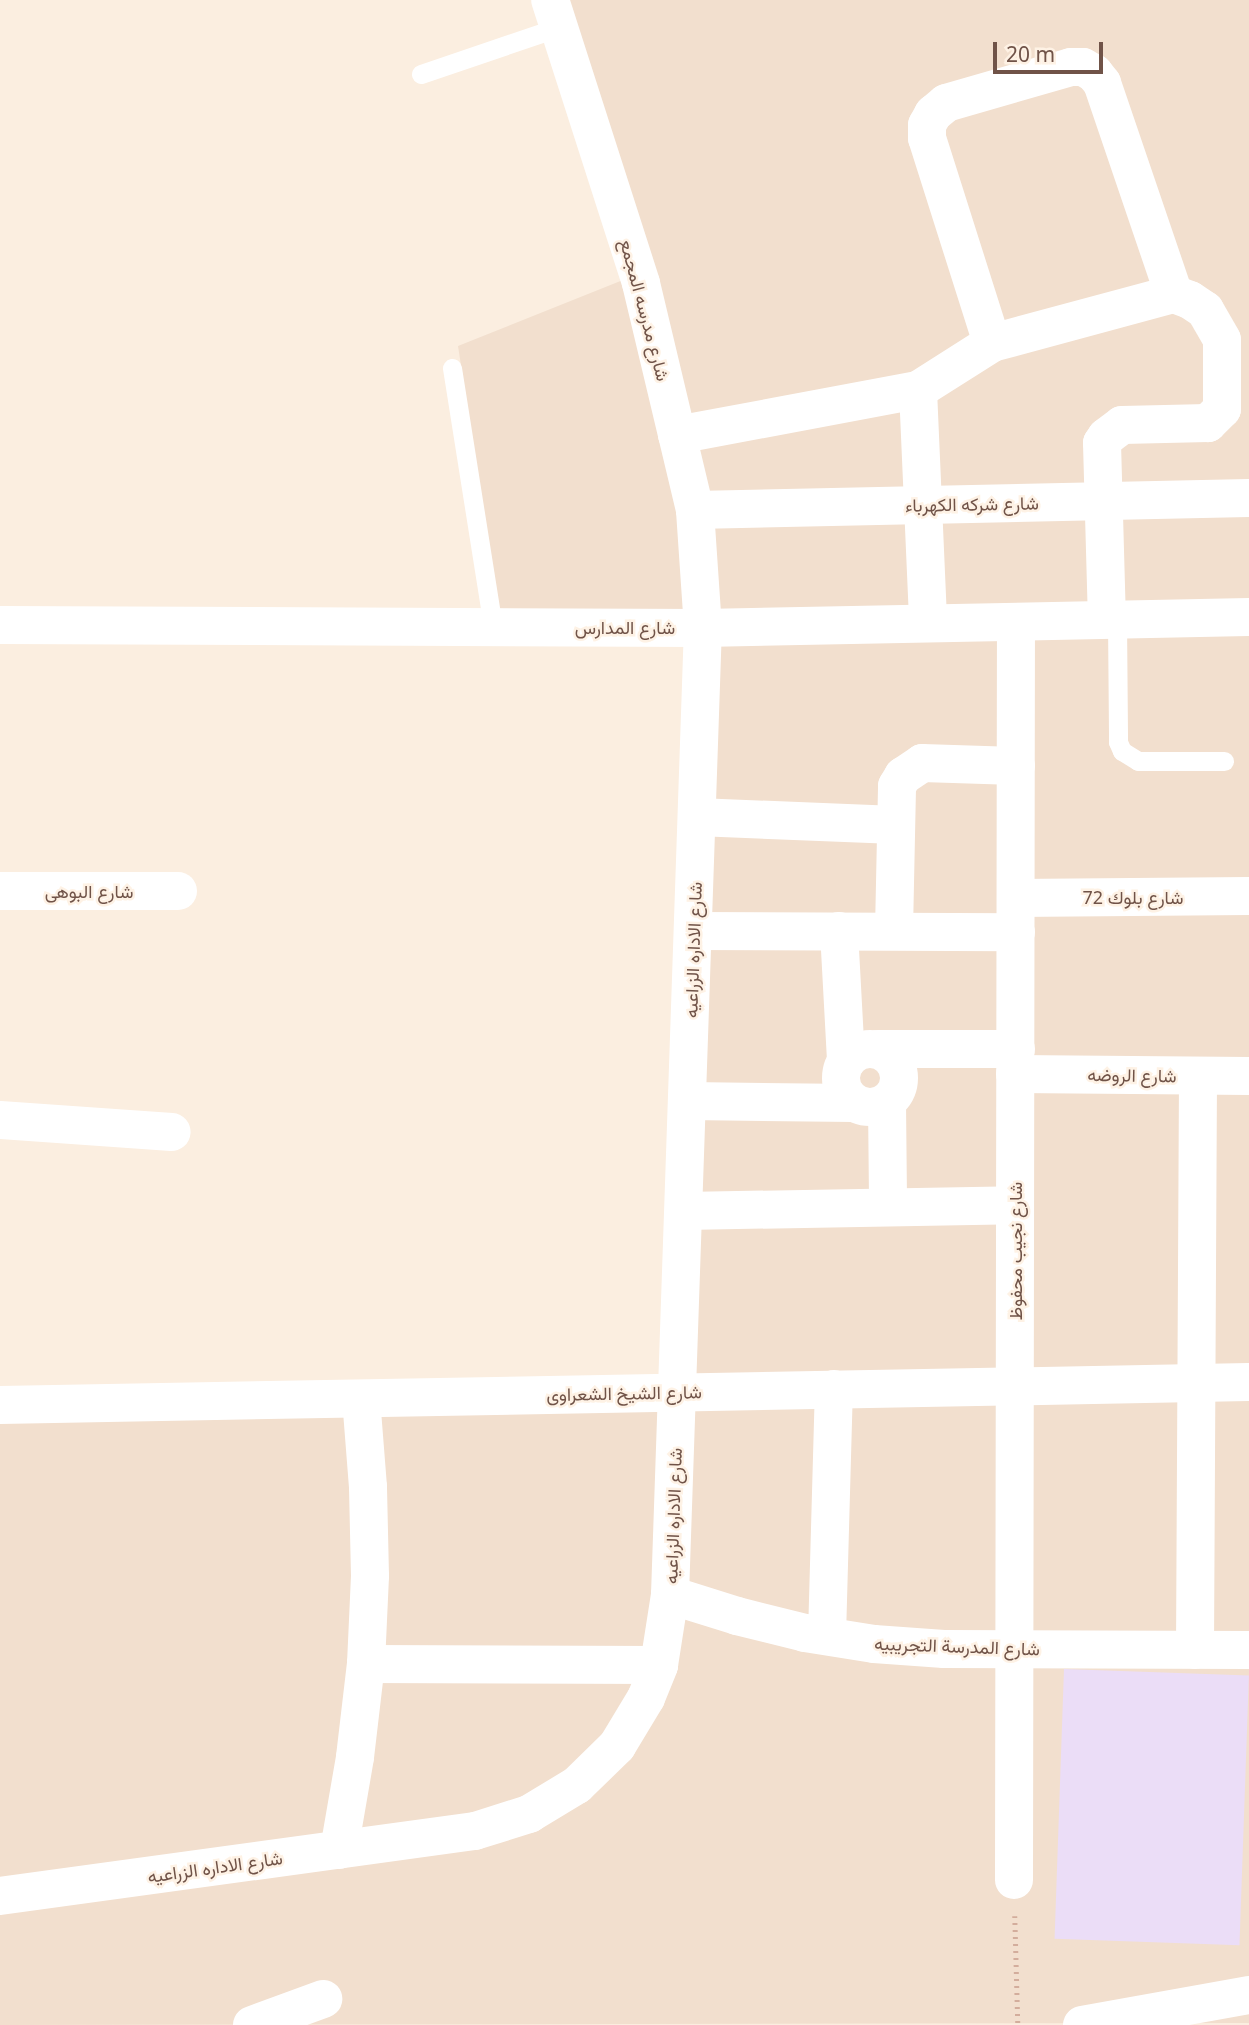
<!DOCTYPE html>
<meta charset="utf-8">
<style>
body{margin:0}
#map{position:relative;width:1249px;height:2025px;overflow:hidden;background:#fbeee0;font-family:"Noto Sans",Vazirmatn,sans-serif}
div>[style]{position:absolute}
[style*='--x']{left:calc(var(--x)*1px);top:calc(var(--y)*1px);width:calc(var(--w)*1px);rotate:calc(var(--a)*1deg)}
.residential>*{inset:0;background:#f2dfce}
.education>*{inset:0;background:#ebddf7;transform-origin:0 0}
.path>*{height:4.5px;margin-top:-2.25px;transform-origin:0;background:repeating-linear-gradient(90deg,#d3ad9c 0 2px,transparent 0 7px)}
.lane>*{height:19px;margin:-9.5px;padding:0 9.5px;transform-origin:9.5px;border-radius:9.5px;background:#fff}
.street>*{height:38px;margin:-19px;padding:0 19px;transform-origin:19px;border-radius:19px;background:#fff}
.street>.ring{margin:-19px;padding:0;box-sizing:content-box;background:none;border:38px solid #fff;border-radius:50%}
.secondary>*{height:38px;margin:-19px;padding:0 19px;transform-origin:19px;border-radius:19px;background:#fff}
span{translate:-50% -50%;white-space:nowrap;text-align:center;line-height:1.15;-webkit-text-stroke:5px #fef2e5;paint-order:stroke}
.street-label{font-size:18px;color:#705348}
.scale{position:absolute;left:993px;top:42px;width:110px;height:32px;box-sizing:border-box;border:4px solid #705348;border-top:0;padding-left:9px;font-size:21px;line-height:24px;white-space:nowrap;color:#705348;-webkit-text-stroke:5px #fef2e5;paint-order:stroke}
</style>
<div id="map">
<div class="residential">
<div style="clip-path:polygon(542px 0,1249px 0,1249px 2023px,0 2025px,0 1411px,690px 1382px,709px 611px,501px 623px,458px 346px,633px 276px)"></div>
</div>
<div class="education">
<div style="left:1064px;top:1669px;width:185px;height:270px;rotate:2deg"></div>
</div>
<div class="path">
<div style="--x:1015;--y:1916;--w:109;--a:88.4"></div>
</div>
<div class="lane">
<div style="--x:421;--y:74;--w:146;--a:-18.8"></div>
<div style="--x:452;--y:368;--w:262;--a:81"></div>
<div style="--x:1117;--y:620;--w:122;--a:89.5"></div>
<div style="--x:1118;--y:742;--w:10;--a:66"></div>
<div style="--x:1122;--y:751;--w:19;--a:32"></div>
<div style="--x:1138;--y:761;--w:86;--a:0"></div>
</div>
<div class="street">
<div style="--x:992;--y:343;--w:215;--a:-107.6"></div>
<div style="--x:927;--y:138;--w:13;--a:-90"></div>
<div style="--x:927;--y:125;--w:13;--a:-61"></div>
<div style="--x:933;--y:114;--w:17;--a:-40"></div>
<div style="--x:946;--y:103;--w:130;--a:-16.1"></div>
<div style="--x:1071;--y:67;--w:12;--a:0"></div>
<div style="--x:1083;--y:67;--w:13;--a:29"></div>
<div style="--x:1094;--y:73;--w:13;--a:51"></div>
<div style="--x:1102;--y:83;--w:223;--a:71.2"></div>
<div style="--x:918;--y:390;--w:233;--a:87.5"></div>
<div style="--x:677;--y:435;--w:245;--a:-10.6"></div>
<div style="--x:918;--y:390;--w:88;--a:-32.4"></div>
<div style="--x:992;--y:343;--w:188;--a:-15.1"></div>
<div style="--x:1174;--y:294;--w:17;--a:21"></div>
<div style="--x:1190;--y:300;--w:18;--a:34"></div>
<div style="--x:1205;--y:310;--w:34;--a:60"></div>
<div style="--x:1222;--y:340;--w:69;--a:90"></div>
<div style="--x:1222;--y:409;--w:20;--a:135"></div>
<div style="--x:1208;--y:423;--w:86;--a:178.7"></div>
<div style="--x:1122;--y:425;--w:20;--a:143"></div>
<div style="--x:1106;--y:437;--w:7;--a:124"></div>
<div style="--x:1102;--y:443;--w:176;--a:88.4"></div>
<div style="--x:695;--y:510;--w:554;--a:-1.24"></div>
<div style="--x:0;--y:625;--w:703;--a:0.24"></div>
<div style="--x:703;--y:628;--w:546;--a:-1.15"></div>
<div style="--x:697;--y:817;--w:199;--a:2.3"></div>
<div style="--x:0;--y:891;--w:178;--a:0"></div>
<div style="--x:1016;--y:898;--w:233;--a:-0.5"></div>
<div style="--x:693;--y:931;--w:323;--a:0.2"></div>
<div style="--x:839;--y:931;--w:131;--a:86.9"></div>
<div style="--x:894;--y:931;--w:145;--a:-88.8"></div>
<div style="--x:897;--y:786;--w:12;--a:-59"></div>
<div style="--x:903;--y:776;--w:23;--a:-34"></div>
<div style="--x:922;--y:763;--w:94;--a:1.8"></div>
<div class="ring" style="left:841px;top:1049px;width:20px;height:20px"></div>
<div style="--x:878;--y:1049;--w:138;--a:0"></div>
<div style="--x:1015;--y:1074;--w:234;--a:0.5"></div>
<div style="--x:688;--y:1101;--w:166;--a:0.7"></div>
<div style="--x:887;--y:1103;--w:104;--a:89.4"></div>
<div style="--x:0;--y:1120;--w:172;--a:4"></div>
<div style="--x:684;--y:1211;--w:331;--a:-1"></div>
<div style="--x:0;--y:1405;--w:1249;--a:-1.05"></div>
<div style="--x:670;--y:1595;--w:70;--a:17.4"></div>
<div style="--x:737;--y:1616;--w:70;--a:14"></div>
<div style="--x:805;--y:1633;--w:70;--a:9.1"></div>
<div style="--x:874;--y:1644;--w:70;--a:4.1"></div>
<div style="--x:944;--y:1649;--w:305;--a:0.2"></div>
<div style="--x:827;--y:1636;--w:247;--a:-88.4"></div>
<div style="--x:1195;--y:1650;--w:574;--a:-89.7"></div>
<div style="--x:366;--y:1664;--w:293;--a:0.2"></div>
<div style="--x:339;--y:1850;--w:94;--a:-80.2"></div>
<div style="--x:355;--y:1757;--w:94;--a:-83.3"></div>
<div style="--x:366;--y:1664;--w:88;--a:-87.4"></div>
<div style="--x:370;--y:1576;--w:89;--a:-91.3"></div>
<div style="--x:368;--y:1487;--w:88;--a:-94.5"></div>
<div style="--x:1014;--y:1880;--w:1258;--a:-89.91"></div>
<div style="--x:0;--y:1896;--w:479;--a:-7.8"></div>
<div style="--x:475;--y:1831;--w:57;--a:-17.5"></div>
<div style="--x:529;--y:1814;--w:56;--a:-31.1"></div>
<div style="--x:577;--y:1785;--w:56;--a:-44.3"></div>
<div style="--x:617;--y:1746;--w:56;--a:-58.9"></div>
<div style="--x:646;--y:1698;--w:35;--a:-68"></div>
<div style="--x:659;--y:1665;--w:71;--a:-81.1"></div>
<div style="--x:670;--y:1595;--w:968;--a:-88.05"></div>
<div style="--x:703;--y:628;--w:118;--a:-93.9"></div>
<div style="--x:695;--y:510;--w:233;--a:-103.4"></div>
<div style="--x:641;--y:283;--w:297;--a:-107.8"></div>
<div style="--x:252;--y:2025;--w:76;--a:-20.1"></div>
</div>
<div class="secondary">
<div style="--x:1082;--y:2025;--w:170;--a:-10.2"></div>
</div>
<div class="street-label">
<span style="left:645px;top:310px;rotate:75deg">شارع مدرسه المجمع</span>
<span style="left:972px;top:504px;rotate:-1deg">شارع شركه الكهرباء</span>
<span style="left:625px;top:627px">شارع المدارس</span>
<span style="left:89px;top:891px">شارع البوهى</span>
<span style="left:1133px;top:897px">شارع بلوك 72</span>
<span style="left:693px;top:950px;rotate:-88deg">شارع الاداره الزراعيه</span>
<span style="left:1132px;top:1075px;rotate:1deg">شارع الروضه</span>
<span style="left:1015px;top:1251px;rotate:-90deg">شارع نجيب محفوظ</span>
<span style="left:624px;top:1393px;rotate:-1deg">شارع الشيخ الشعراوى</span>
<span style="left:673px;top:1516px;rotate:-88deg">شارع الاداره الزراعيه</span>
<span style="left:957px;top:1646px;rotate:2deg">شارع المدرسة التجريبيه</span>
<span style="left:215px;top:1867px;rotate:-8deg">شارع الاداره الزراعيه</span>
</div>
<div class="scale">20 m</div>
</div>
